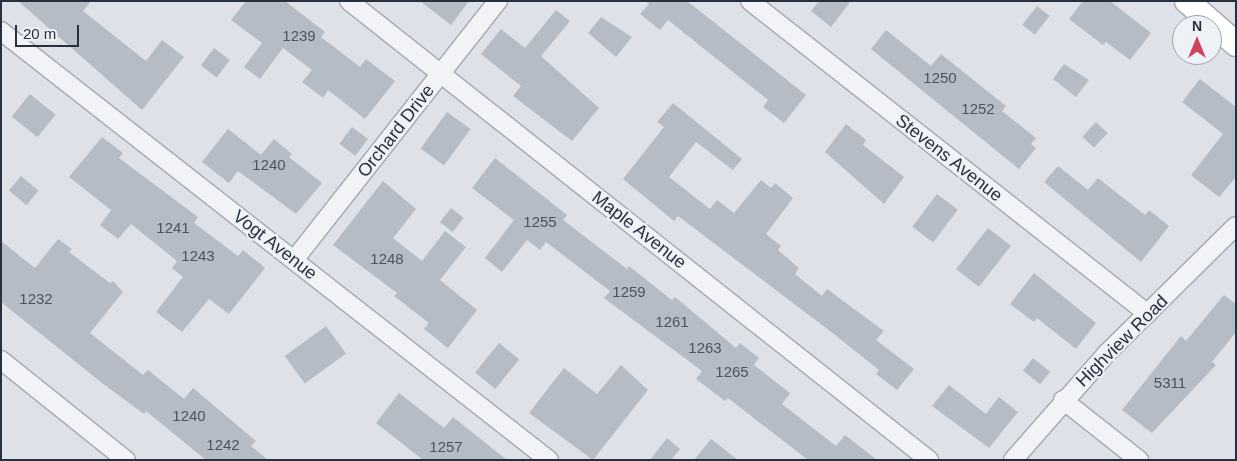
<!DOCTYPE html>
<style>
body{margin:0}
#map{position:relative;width:1237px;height:461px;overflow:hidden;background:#dee2e8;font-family:Helvetica,sans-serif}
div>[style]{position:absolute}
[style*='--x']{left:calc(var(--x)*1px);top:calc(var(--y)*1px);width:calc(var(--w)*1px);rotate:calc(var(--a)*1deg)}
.building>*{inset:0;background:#b6bcc5;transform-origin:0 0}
.roads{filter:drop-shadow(1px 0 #a3a9b2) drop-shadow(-1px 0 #a3a9b2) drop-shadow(0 1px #a3a9b2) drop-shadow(0 -1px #a3a9b2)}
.street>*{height:18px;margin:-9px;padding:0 9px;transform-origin:9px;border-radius:9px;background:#f1f3f6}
.secondary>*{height:24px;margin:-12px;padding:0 12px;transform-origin:12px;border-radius:12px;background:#fff}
span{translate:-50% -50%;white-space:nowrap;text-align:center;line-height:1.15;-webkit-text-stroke:4px #eef1f6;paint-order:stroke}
.number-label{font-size:15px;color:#4b5360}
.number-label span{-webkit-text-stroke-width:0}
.street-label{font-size:18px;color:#27303f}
.frame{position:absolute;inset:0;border:2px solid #27303f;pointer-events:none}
.north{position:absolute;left:1172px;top:15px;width:50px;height:50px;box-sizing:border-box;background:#eef1f6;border:1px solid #9ea4ad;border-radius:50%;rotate:0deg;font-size:14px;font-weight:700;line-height:20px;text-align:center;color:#27303f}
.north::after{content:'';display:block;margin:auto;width:18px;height:22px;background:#cf425a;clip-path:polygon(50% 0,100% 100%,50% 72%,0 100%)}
.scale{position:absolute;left:15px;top:25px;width:64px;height:22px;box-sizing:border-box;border:2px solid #27303f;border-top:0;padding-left:6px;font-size:15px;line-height:18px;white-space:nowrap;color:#27303f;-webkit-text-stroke:4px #eef1f6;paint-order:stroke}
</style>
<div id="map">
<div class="building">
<div style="clip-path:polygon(18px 1px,91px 1px,83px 11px,146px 61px,162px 40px,184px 57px,142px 110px)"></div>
<div style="clip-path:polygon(246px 1px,285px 1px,325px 32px,321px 37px,360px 67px,366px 59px,395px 81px,365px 119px,328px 90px,323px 98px,302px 82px,312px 70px,283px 48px,260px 79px,244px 67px,262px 43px,231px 20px)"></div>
<div style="clip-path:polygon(420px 1px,469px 1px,451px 25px)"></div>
<div style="clip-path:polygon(645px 1px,687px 1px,806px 95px,784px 123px,763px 107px,768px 100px,668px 20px,660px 30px,640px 14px,649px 4px)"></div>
<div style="clip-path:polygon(819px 1px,851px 1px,831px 27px,811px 11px)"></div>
<div style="clip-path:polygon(1083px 1px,1110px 1px,1151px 33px,1130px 60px,1106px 42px,1103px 45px,1069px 19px)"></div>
<div style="left:1037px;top:6px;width:16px;height:24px;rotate:38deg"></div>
<div style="clip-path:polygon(556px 10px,570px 21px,541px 56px,599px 108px,572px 141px,513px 96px,521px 86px,481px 54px,501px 29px,525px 48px)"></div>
<div style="clip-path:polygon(601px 17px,632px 37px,616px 57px,588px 33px)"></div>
<div style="clip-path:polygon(886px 30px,931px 66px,941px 54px,1006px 106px,1002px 111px,1036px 138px,1031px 144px,1036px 148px,1019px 169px,871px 49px)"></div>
<div style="left:214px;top:48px;width:20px;height:22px;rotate:37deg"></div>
<div style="clip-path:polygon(1064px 64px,1089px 80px,1076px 97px,1053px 79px)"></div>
<div style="clip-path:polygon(1200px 79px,1236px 107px,1236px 177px,1219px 197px,1191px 175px,1223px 134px,1182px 102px)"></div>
<div style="left:30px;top:94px;width:33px;height:29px;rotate:39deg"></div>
<div style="clip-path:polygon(673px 103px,742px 159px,733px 170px,696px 142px,669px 177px,710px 209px,717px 200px,734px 213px,761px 180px,771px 188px,775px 183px,793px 198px,766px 234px,781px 246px,778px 250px,799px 268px,795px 274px,822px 296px,827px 289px,884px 331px,876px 340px,914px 369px,897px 390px,876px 374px,879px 370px,830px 331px,678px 216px,674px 221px,623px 179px,664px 127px,657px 122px)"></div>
<div style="left:447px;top:112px;width:29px;height:45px;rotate:36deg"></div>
<div style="left:1096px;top:122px;width:16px;height:20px;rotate:43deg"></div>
<div style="clip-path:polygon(846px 124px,866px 140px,863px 145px,904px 177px,884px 204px,825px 152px)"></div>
<div style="left:352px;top:127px;width:20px;height:21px;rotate:37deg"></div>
<div style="clip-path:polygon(228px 129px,261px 155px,274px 139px,292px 154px,289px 157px,322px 183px,296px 214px,238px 171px,229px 183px,202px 162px)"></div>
<div style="clip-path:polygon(102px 137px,123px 153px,119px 158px,198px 217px,194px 223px,238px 256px,243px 250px,265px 268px,229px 314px,209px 299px,182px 332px,156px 312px,183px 277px,172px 268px,177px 261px,131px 224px,118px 239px,100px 225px,111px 210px,69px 177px)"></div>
<div style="clip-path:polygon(495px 158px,567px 215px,563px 220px,627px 269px,629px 266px,672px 300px,675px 297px,736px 348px,740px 343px,759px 358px,754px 365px,790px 393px,782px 404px,836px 446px,845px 435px,877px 460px,808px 460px,728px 398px,725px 401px,696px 379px,702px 371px,604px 298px,610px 291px,546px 242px,540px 250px,527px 240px,502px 272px,485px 258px,514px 220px,472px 188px)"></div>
<div style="clip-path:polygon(1058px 166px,1088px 190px,1098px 178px,1145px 215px,1149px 210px,1169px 226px,1141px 262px,1044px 182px)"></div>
<div style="left:21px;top:176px;width:23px;height:19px;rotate:40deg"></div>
<div style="clip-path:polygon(383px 181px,416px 209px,393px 238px,422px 261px,445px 231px,466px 247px,440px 280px,477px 310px,448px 348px,424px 329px,429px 323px,394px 296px,397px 293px,333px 245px)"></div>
<div style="left:937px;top:194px;width:26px;height:41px;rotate:37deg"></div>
<div style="left:451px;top:208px;width:16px;height:18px;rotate:38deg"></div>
<div style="left:988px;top:228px;width:29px;height:52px;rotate:38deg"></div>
<div style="clip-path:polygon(58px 239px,72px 249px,69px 252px,110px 283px,113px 281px,123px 292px,90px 333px,143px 375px,148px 370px,184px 399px,193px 388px,256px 441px,251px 446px,268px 460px,206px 460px,146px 411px,144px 414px,102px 383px,1px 302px,1px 241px,35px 268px)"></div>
<div style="clip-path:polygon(1034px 273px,1096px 323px,1076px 349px,1037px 318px,1034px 322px,1010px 304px)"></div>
<div style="clip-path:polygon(1224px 295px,1236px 304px,1236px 332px,1212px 362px,1216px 365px,1152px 433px,1122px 410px,1181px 336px,1186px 341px)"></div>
<div style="left:326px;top:326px;width:34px;height:51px;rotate:54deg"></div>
<div style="left:499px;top:343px;width:26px;height:38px;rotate:39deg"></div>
<div style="left:1033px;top:358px;width:22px;height:16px;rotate:39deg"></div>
<div style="clip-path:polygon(621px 365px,648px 390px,593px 460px,529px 413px,564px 368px,597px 394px)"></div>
<div style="clip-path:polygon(949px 385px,986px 414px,999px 397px,1018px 412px,989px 448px,932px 406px)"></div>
<div style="clip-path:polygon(399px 393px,444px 428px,453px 417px,507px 460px,423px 460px,376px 423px)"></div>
<div style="clip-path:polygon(667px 438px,680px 449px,671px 460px,650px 460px)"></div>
<div style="clip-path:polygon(711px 439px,738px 460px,694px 460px)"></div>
</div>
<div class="roads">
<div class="street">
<div style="--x:349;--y:1;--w:740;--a:38.36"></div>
<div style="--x:750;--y:1;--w:506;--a:38.18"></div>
<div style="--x:1;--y:31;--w:696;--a:38.06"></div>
<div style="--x:294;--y:260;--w:330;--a:-51.8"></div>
<div style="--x:1;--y:360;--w:160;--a:38.7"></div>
<div style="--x:1063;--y:400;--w:97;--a:38.3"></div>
<div style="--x:1013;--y:460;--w:141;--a:-48.7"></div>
<div style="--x:1106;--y:354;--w:182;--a:-44.6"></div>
</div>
<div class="secondary">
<div style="--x:1187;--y:1;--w:65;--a:41.3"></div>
</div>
</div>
<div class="number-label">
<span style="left:299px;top:36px">1239</span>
<span style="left:940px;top:78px">1250</span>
<span style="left:978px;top:109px">1252</span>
<span style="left:269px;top:165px">1240</span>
<span style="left:540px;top:222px">1255</span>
<span style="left:173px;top:228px">1241</span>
<span style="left:198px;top:256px">1243</span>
<span style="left:387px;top:259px">1248</span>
<span style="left:629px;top:292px">1259</span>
<span style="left:36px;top:299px">1232</span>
<span style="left:672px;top:322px">1261</span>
<span style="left:705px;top:348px">1263</span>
<span style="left:732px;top:372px">1265</span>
<span style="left:1170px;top:383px">5311</span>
<span style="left:189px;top:416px">1240</span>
<span style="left:223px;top:445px">1242</span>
<span style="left:446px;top:447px">1257</span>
</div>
<div class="street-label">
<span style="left:396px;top:131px;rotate:-52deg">Orchard Drive</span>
<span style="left:949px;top:158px;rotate:38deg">Stevens Avenue</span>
<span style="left:639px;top:230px;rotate:38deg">Maple Avenue</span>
<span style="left:275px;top:245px;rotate:38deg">Vogt Avenue</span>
<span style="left:1122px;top:341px;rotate:-45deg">Highview Road</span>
</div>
<div class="frame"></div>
<div class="north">N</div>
<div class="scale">20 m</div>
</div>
